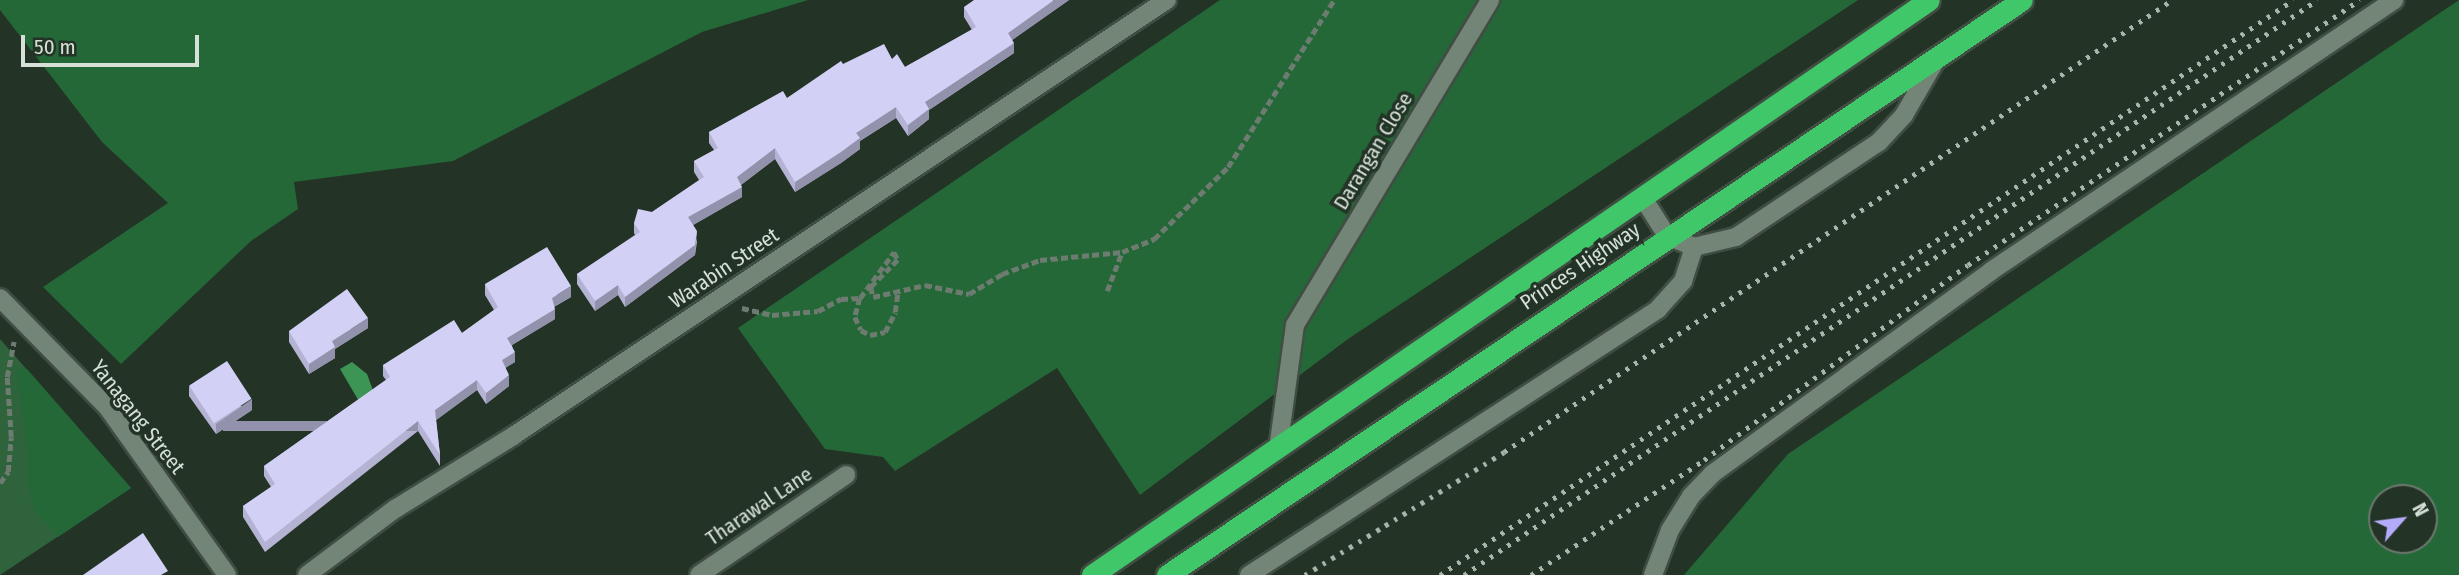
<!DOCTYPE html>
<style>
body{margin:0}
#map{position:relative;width:2459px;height:575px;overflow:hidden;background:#233326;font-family:"Fira Sans Condensed",sans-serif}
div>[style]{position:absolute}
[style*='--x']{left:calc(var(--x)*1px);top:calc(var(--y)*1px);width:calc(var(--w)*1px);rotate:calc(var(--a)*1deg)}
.green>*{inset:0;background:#2f633b}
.forest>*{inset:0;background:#246838}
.water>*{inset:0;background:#3c9555}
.path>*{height:4.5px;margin-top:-2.25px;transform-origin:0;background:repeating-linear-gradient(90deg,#6d7b70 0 7px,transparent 0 10.5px)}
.roads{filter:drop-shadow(2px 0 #404d42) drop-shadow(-2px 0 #404d42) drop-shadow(0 2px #404d42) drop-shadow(0 -2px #404d42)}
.minor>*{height:18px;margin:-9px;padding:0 9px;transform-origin:9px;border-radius:9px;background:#738576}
.highway>*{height:21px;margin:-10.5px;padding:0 10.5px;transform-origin:10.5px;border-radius:10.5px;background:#3fc76a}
.rail>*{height:5px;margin-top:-2.5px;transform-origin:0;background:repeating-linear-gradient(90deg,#a9b4aa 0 3.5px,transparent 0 10.5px)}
.wall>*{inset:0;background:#b5b3d3}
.shaded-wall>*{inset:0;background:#9392ac;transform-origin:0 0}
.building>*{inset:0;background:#d2d0f5;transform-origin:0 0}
span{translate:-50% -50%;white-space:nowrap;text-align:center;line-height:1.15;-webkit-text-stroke:7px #233326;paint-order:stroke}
.street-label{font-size:21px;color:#d6e0d7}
.north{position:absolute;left:2368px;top:484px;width:70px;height:70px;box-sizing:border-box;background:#233326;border:2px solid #6b786d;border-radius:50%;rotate:62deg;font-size:19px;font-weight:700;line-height:28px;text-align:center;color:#d6e0d7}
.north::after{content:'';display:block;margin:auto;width:24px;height:32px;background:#b4acf9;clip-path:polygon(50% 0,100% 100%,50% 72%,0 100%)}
.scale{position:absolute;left:21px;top:35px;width:178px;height:32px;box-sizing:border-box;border:4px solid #d6e0d7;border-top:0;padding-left:9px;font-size:21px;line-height:24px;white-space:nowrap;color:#d6e0d7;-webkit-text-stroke:5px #233326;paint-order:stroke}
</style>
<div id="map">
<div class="green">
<div style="clip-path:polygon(0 339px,131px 488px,0 575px)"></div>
</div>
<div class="forest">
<div style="clip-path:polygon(0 0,808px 0,702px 32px,453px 161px,294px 182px,298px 209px,251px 241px,121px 364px,43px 287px,168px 203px,102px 142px,0 10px)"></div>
<div style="clip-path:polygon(1220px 0,1858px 0,1348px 339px,1140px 495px,1057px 368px,895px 471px,883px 457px,825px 449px,738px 328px)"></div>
<div style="clip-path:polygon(evenodd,2459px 0,2459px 575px,1684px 575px,1788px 454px,2459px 0,2382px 498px,2424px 498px,2424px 540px,2382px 540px,2382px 498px)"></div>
<div style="clip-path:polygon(16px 369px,27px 369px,131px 488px,58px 537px,36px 512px,28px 486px,29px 461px)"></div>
</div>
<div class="water">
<div style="clip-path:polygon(352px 362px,367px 374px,374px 393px,360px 403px,340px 369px)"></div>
</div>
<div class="path">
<div style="--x:1107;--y:291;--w:42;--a:-69"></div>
<div style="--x:860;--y:298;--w:20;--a:105"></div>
<div style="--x:855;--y:317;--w:14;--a:65"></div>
<div style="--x:861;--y:330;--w:10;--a:29"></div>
<div style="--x:870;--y:335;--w:15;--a:-11"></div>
<div style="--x:885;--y:332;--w:22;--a:-63"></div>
<div style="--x:895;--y:312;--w:21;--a:-82"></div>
<div style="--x:742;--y:308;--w:31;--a:13"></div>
<div style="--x:772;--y:315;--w:46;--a:-5"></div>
<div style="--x:818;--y:311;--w:26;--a:-28"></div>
<div style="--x:841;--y:299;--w:19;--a:-3"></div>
<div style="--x:860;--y:298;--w:57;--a:-53.5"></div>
<div style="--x:894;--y:252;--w:9;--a:63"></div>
<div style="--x:898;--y:260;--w:38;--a:135"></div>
<div style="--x:871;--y:287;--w:10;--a:79"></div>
<div style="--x:873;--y:297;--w:53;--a:-13"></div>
<div style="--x:925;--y:285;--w:45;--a:11.6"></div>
<div style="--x:969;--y:294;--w:39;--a:-31"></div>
<div style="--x:1002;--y:274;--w:40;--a:-20.2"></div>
<div style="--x:1040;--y:260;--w:82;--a:-5.6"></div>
<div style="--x:1122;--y:252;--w:35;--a:-22"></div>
<div style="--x:1154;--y:239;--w:103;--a:-44.2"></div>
<div style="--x:1228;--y:167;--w:198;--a:-57.6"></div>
<div style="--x:0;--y:483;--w:14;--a:-54"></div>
<div style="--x:8;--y:472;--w:35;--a:-85"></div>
<div style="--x:11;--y:437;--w:60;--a:-93.8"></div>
<div style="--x:7;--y:377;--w:36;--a:-79"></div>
</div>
<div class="roads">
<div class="minor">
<div style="--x:1643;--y:198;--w:45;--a:57.7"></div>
<div style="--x:1667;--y:236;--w:29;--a:22"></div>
<div style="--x:1694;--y:247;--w:43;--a:-13.4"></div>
<div style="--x:1736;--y:237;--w:172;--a:-33.6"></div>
<div style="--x:1879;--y:142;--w:37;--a:-47"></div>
<div style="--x:1904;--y:115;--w:66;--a:-59.9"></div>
<div style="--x:0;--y:298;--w:154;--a:45.5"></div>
<div style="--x:108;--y:408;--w:205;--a:54.5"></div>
<div style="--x:1278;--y:449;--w:125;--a:-82.2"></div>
<div style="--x:1295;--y:325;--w:379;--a:-59"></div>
<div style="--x:307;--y:575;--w:110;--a:-36.9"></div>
<div style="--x:395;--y:509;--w:139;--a:-31.7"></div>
<div style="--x:513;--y:436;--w:786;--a:-33.69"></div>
<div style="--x:699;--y:575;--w:178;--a:-34.2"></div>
<div style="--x:1249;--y:575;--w:488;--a:-33"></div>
<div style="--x:1658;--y:309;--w:38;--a:-48"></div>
<div style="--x:1683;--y:281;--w:36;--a:-72"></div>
<div style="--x:1653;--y:575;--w:48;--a:-69.3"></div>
<div style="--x:1670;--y:530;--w:40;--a:-58"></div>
<div style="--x:1691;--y:496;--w:30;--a:-46"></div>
<div style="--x:1712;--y:474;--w:345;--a:-36"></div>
<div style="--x:1991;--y:271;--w:486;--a:-33.9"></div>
</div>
<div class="highway">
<div style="--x:1092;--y:575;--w:1015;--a:-34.49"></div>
<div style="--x:1167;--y:575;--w:1030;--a:-33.92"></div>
</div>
</div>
<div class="rail">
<div style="--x:1305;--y:575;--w:234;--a:-31.7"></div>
<div style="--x:1504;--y:452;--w:807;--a:-34.08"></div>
<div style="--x:1440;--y:575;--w:1029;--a:-33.98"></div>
<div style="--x:1464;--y:575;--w:1029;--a:-33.98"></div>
<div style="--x:1531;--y:575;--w:208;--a:-33.6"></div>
<div style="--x:1704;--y:460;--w:328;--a:-36.5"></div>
<div style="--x:1968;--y:265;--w:473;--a:-34.1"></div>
</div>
<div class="wall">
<div style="clip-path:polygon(1069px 0,1012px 40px,1014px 53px,929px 110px,929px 119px,908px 136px,896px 118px,860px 141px,860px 149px,841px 163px,795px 192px,775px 159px,741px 185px,742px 197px,693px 225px,697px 242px,695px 255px,625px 307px,618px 295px,595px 311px,577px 284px,577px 274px,635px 235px,634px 233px,634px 223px,652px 212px,699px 180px,694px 172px,694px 161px,714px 150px,709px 143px,709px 132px,787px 98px,843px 64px,892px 59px,905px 67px,972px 30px,964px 17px,964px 7px)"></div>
<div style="clip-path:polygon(485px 284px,571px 297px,554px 307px,555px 319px,512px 345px,515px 362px,505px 368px,509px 386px,486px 404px,477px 390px,436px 420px,440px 455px,440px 466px,418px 431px,265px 552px,243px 517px,243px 506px,271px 487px,264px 476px,264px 466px,386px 380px,383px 376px,383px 365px,462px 333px,494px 310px,485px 295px)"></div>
<div style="clip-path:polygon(368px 328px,335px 349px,335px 358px,309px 374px,289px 342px,289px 331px)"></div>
<div style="clip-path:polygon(189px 386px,252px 410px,216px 434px,189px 396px)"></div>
</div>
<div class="shaded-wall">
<div style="clip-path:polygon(1054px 0,1069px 0,1008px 43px,1008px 33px)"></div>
<div style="clip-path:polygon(1014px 43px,1014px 53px,929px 110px,929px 119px,908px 136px,908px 125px,925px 102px)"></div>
<div style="clip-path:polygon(896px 107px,896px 118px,860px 141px,860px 149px,841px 163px,795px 192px,795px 182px,856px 133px)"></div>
<div style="clip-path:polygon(775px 148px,775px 159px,737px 188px,737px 177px)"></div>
<div style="clip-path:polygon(742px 187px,742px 197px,688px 228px,688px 217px)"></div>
<div style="clip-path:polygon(697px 231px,695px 255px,625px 307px,625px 297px)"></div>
<div style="clip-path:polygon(618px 285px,618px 295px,595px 311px,595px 301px)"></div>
<div style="clip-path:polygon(571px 286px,571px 297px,552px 308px,552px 298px)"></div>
<div style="clip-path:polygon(555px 309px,555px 319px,507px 348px,507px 338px)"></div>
<div style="clip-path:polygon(368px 318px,368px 328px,335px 349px,335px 358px,309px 374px,309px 364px,332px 341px)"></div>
<div style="clip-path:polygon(515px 352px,515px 362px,502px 370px,502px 360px)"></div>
<div style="clip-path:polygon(509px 375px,509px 386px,486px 404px,486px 393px)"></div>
<div style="clip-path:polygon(477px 380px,477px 390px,435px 421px,435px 410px)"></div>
<div style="clip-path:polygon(252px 399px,252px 410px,216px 434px,216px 424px)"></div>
<div style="left:418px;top:421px;width:10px;height:195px;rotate:90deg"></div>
</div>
<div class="building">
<div style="clip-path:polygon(974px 0,1054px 0,1008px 33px,1014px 43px,925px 102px,929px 109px,908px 125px,896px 107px,856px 133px,860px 138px,841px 152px,795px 182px,775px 148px,737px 177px,742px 187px,688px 217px,697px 231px,695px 245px,625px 297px,618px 285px,595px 301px,577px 274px,640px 232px,634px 223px,638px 209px,652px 212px,704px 177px,694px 161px,718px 148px,709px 132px,783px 91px,787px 98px,841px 61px,843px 64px,884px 44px,892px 59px,897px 54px,905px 67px,976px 27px,964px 7px)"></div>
<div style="clip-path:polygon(547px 247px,571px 286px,552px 298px,555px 309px,507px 338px,515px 352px,502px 360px,509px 375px,486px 393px,477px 380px,435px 410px,440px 455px,418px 421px,265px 542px,243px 506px,275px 484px,264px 466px,390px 377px,383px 365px,454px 320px,462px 333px,498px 307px,485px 284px)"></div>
<div style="clip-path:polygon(347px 289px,368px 318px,332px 341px,335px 347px,309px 364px,289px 331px)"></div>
<div style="left:227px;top:361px;width:45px;height:45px;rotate:57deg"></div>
<div style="clip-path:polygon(143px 533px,168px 571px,161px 575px,83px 575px)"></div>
</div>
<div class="street-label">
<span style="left:1373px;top:151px;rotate:-59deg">Darangan Close</span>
<span style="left:1580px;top:266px;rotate:-34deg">Princes Highway</span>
<span style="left:724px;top:268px;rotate:-34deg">Warabin Street</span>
<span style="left:138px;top:417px;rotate:52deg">Yanagang Street</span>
<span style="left:759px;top:506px;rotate:-34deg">Tharawal Lane</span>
</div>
<div class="north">N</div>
<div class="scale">50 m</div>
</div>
